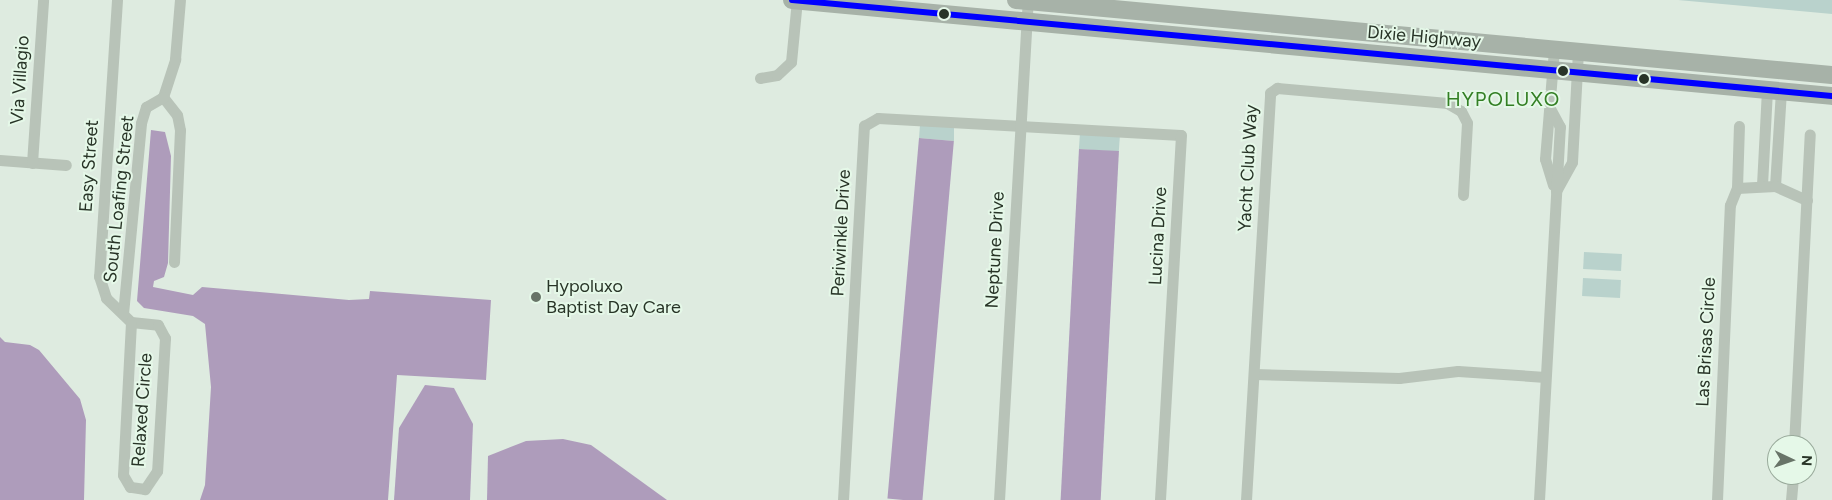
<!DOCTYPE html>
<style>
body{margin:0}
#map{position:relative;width:1832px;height:500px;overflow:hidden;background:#deebe0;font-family:Figtree,sans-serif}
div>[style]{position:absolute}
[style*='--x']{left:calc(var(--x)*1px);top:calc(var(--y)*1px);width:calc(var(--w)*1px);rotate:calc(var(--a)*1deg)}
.green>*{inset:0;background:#b9d2cc;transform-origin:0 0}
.water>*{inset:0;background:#ae9cbb;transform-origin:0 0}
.street>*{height:11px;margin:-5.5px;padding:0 5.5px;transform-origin:5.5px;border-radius:5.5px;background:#b8c3b8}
.primary>*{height:18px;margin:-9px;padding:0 9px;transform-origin:9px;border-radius:9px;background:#a7b2a8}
.bus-1>*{height:6px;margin:-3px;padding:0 3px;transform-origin:3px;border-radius:3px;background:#00f}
.dots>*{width:14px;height:14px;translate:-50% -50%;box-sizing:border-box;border:2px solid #e5f8e8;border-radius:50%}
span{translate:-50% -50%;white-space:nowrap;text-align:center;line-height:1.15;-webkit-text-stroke:4px #e5f8e8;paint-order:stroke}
.street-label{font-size:18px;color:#283427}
.poi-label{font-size:18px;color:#283427}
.left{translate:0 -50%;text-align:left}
.quarter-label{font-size:20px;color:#337f24;letter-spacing:1px}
.north{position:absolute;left:1767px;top:435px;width:50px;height:50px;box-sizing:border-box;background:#e5f8e8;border:1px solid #99aa9b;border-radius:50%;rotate:93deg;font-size:14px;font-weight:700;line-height:20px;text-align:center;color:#283427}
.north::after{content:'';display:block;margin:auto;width:18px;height:22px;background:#687468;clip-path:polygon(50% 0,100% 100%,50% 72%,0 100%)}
</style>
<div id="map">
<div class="green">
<div style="clip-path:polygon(1678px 0,1832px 0,1832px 14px)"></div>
<div style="clip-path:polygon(920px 125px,954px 126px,954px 141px,919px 138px)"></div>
<div style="left:1080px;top:133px;width:40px;height:16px;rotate:4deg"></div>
<div style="left:1584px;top:252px;width:38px;height:17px;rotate:3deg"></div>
<div style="left:1583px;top:278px;width:38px;height:18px;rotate:3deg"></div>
</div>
<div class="water">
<div style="clip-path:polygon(151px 130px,165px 132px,171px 156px,168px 263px,164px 277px,154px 281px,153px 287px,193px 295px,202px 287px,349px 300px,369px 299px,370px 291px,491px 300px,486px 380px,397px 375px,388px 500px,200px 500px,205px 485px,211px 387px,205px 324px,193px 316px,144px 308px,137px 301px)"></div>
<div style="left:919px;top:138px;width:35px;height:362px;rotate:5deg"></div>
<div style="left:1079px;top:149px;width:40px;height:352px;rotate:3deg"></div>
<div style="clip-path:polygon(0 337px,5px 342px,30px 345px,39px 350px,80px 399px,86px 420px,84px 500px,0 500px)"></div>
<div style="clip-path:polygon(425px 385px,454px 388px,473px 424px,470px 500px,394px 500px,399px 428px)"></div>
<div style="clip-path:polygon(563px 439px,591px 445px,667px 500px,487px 500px,488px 456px,526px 441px)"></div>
</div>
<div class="street">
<div style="--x:117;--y:0;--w:277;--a:93.7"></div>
<div style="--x:99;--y:276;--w:23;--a:72"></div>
<div style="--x:106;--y:298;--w:35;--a:44"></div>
<div style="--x:760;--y:78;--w:17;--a:-10"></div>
<div style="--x:777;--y:75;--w:19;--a:-43"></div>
<div style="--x:791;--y:62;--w:62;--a:-84.5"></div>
<div style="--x:0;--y:160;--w:66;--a:4.3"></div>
<div style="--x:32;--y:163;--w:163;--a:-86.1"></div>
<div style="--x:1553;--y:185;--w:27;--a:-107"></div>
<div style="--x:1545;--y:159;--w:110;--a:-85.3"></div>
<div style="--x:1762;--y:185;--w:95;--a:-87"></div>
<div style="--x:1775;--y:186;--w:95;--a:-86.4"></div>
<div style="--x:1737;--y:188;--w:38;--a:-3"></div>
<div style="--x:1775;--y:186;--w:35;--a:24"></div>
<div style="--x:1556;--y:191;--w:33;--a:-61"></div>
<div style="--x:1572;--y:162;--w:111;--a:-86.9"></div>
<div style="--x:174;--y:262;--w:132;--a:-87.4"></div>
<div style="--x:180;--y:130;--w:15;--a:-101"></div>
<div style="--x:177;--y:115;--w:23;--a:-128"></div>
<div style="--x:163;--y:97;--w:40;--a:-72"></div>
<div style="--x:175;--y:59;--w:59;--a:-85.2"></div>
<div style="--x:123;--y:314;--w:192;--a:-84.6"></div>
<div style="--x:141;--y:123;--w:17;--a:-73"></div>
<div style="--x:146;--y:107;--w:20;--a:-30"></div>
<div style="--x:131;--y:322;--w:27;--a:6"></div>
<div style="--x:158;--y:325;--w:15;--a:62"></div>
<div style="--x:165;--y:338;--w:133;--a:93.4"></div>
<div style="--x:157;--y:471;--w:22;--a:124"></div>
<div style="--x:145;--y:489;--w:15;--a:-172"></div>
<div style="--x:130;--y:487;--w:14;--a:-120"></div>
<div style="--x:123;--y:475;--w:153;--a:-87"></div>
<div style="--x:1254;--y:374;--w:145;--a:1.6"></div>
<div style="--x:1399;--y:378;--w:59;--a:-6.8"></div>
<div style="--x:1458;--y:371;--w:87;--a:3.9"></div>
<div style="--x:1794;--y:445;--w:311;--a:-87.1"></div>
<div style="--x:843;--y:500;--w:375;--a:-86.8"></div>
<div style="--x:864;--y:126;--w:16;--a:-30"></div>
<div style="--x:878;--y:118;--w:303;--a:3.2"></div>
<div style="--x:1181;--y:135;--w:366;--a:93.3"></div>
<div style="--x:999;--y:500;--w:500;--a:-86.7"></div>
<div style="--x:1246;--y:500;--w:408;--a:-86.6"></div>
<div style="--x:1270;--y:93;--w:9;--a:-36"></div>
<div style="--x:1277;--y:88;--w:171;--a:5"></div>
<div style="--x:1447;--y:103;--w:16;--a:30"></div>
<div style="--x:1461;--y:111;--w:13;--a:63"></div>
<div style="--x:1467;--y:123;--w:72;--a:93.2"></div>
<div style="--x:1539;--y:500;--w:374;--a:-86.8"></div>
<div style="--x:1560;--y:127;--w:19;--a:-118"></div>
<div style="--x:1717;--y:500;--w:295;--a:-87.5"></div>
<div style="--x:1730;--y:205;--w:18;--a:-68"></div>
<div style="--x:1737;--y:188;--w:62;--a:-88.2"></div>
<div style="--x:1791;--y:500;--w:25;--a:-85"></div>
</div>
<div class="primary">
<div style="--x:792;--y:0;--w:1044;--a:5.27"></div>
<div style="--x:1016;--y:0;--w:819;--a:5.25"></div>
</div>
<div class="bus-1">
<div style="--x:792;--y:0;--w:1044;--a:5.27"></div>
</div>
<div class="dots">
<div style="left:944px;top:14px;background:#283427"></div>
<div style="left:1563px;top:71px;background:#283427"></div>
<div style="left:1644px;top:79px;background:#283427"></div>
<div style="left:536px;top:297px;background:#687468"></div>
</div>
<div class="street-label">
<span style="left:1424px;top:37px;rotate:5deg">Dixie Highway</span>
<span style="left:20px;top:80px;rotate:-86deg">Via Villagio</span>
<span style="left:89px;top:166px;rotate:-86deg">Easy Street</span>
<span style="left:1248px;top:168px;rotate:-87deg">Yacht Club Way</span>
<span style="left:119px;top:199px;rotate:-84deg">South Loafing Street</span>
<span style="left:841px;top:233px;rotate:-87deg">Periwinkle Drive</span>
<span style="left:1158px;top:236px;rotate:-87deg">Lucina Drive</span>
<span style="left:995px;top:250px;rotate:-87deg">Neptune Drive</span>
<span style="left:1706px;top:342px;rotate:-87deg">Las Brisas Circle</span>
<span style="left:142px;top:410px;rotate:-86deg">Relaxed Circle</span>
</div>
<div class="poi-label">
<span class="left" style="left:546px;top:297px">Hypoluxo<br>Baptist Day Care</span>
</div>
<div class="quarter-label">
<span style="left:1503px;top:99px">HYPOLUXO</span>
</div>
<div class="north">N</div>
</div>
